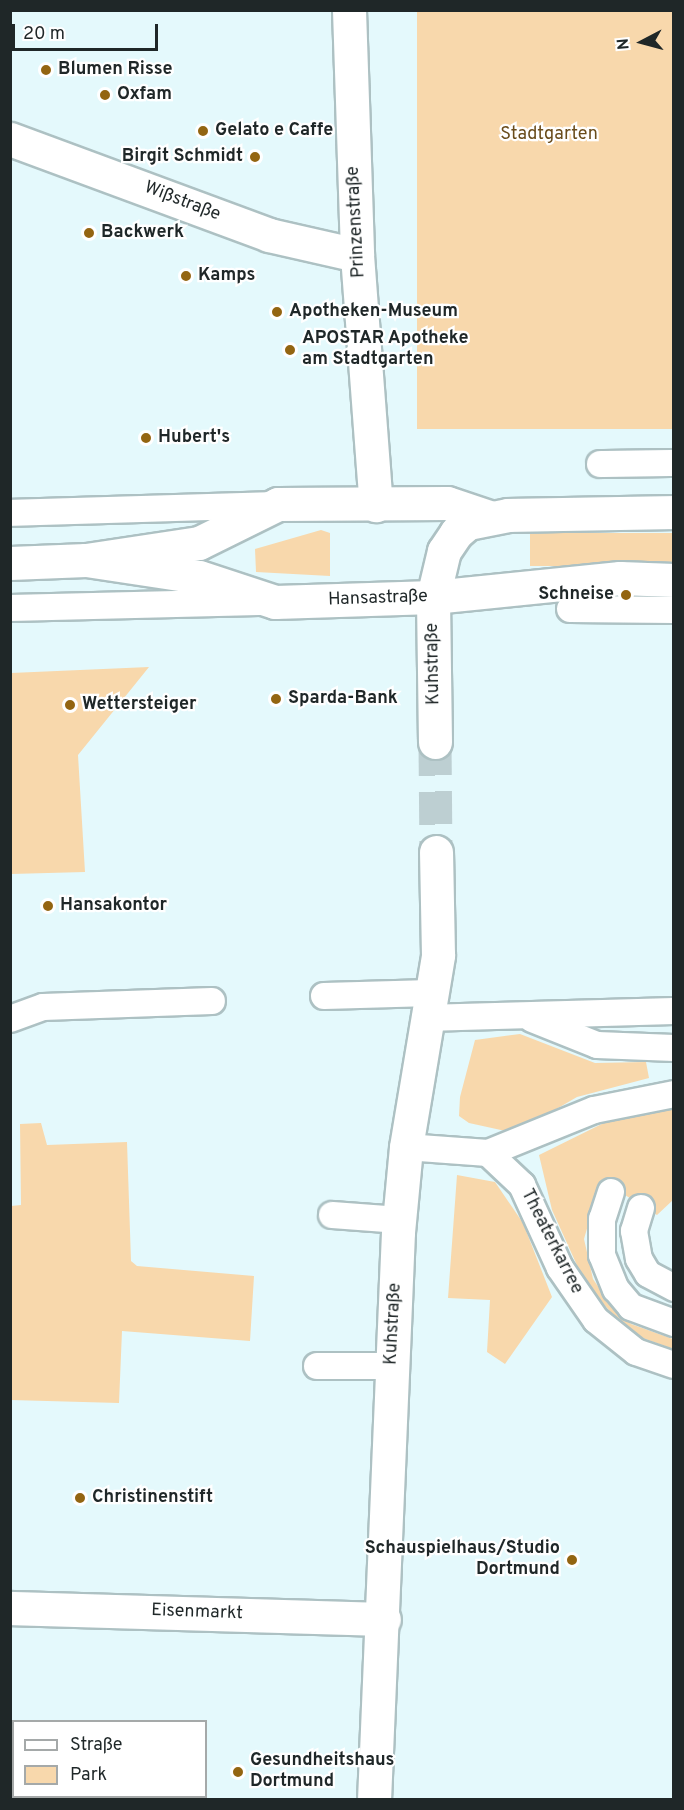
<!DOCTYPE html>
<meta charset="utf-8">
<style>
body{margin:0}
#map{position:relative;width:684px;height:1810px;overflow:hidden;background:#e4f9fc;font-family:Overpass,sans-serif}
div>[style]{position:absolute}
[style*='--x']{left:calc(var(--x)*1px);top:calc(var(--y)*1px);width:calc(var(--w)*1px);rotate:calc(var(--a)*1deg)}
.green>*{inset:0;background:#f8d8ac;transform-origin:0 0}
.minor-tunnel>*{height:33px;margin-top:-16.5px;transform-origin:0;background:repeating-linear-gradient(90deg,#bdcfd2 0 33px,transparent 0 49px)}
.roads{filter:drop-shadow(2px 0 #adc1c3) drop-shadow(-2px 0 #adc1c3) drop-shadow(0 2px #adc1c3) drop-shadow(0 -2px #adc1c3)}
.service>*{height:26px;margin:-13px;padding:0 13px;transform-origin:13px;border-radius:13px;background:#fff}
.pedestrian>*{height:33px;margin:-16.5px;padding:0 16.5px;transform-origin:16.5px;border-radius:16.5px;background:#fff}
.minor>*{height:33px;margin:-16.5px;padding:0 16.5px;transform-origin:16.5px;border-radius:16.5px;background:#fff}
.dots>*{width:16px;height:16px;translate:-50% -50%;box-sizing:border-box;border:3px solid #fff;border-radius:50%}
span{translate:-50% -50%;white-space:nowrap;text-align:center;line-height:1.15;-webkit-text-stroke:4.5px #fff;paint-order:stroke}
.poi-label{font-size:18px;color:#1f2728;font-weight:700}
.left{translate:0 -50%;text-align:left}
.right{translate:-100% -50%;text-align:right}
.park-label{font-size:18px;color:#6a4c1b}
.street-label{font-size:18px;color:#1f2728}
.frame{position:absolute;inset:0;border:12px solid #1f2728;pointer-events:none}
.legend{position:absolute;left:12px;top:1720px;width:195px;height:78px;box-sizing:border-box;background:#fff;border:2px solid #a5a9a9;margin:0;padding:8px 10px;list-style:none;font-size:18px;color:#1f2728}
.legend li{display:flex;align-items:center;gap:12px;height:30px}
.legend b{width:30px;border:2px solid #a5a9a9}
.north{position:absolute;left:612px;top:12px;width:60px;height:60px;-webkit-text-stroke:4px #fff;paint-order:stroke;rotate:264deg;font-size:16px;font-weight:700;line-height:24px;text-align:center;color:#1f2728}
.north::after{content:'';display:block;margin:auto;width:21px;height:27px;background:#1f2728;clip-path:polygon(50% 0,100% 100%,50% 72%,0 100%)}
.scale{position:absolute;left:12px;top:24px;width:146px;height:27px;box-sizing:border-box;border:3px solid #1f2728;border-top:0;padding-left:8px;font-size:18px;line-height:21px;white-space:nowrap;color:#1f2728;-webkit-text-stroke:4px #fff;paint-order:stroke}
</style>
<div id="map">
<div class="green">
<div style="left:417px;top:11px;width:256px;height:418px"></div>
<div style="clip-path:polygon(321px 530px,330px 533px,330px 576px,256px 572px,255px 549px)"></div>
<div style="left:673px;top:533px;width:33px;height:143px;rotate:90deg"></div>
<div style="clip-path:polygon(149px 667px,78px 755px,85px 872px,11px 874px,11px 673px)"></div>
<div style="clip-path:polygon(520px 1034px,595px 1063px,646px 1062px,649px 1078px,577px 1097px,515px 1133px,469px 1123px,459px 1116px,460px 1097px,475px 1040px)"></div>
<div style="clip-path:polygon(663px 1106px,673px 1107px,673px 1200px,657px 1215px,601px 1180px,584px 1239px,593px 1279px,608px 1301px,631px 1324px,673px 1339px,673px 1349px,629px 1333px,585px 1283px,552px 1210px,539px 1155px,626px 1112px)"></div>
<div style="clip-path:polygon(41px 1123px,47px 1145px,127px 1142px,131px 1261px,137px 1266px,254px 1276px,250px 1341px,122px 1331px,119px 1403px,11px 1400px,11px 1206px,21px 1205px,20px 1124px)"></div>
<div style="clip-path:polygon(457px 1175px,495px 1182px,523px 1223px,552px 1297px,505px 1364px,487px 1352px,490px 1300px,448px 1298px)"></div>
</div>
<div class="minor-tunnel">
<div style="--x:435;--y:742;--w:110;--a:89.5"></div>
</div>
<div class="roads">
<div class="service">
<div style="--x:600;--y:464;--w:74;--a:-0.8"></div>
<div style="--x:10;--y:513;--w:262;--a:-1.7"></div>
<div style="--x:10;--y:608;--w:249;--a:-1.4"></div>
<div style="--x:570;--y:609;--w:104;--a:0.6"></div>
<div style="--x:324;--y:996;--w:107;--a:-1.6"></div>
<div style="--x:425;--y:1018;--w:249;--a:-1.6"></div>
<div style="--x:10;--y:1019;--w:35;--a:-20"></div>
<div style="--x:43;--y:1007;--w:169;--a:-2"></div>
<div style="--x:532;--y:1019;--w:70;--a:21.8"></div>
<div style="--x:597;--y:1045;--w:77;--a:2.2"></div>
<div style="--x:406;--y:1147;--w:82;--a:4.2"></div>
<div style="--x:488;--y:1153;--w:114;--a:-22.1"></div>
<div style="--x:594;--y:1110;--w:82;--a:-11.3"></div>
<div style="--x:488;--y:1153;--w:47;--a:43.3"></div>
<div style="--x:522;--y:1185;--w:91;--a:65.4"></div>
<div style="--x:560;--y:1268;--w:63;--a:55.3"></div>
<div style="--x:596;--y:1320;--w:51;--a:38.7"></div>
<div style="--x:636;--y:1352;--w:40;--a:18.9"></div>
<div style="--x:611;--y:1192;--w:28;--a:108"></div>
<div style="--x:602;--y:1219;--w:36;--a:90"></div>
<div style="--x:602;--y:1255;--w:37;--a:68"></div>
<div style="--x:616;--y:1289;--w:23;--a:50"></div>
<div style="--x:631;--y:1307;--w:46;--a:20.4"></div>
<div style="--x:641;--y:1208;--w:24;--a:107"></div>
<div style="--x:634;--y:1231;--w:28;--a:80"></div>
<div style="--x:639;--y:1259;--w:17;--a:59"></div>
<div style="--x:648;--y:1274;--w:30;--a:28"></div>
<div style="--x:332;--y:1215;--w:68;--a:4.2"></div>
<div style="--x:317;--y:1366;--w:75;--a:0"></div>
</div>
<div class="pedestrian">
<div style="--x:349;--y:10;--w:245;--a:88.1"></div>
<div style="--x:357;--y:255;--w:251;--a:85.7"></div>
<div style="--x:10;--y:139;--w:276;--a:20.3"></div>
<div style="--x:269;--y:235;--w:90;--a:12.8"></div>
</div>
<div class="minor">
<div style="--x:86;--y:560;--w:114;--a:8.6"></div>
<div style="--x:199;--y:577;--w:80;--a:18.2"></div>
<div style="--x:275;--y:602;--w:158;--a:-1.8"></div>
<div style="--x:433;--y:597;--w:188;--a:-5.8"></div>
<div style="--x:620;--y:578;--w:54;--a:2.1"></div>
<div style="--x:10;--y:563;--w:76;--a:-2.3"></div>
<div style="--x:86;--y:560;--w:114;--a:-8.6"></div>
<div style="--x:199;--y:543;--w:88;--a:-26.3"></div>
<div style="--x:278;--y:504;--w:169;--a:-0.3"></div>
<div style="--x:447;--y:503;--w:44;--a:18.4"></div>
<div style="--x:435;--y:742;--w:145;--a:-90.8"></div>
<div style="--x:433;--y:597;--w:47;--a:-76.6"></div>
<div style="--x:444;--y:551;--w:22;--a:-56"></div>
<div style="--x:456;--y:533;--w:16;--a:-40"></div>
<div style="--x:468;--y:523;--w:41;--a:-11.3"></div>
<div style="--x:508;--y:515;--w:166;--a:-1"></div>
<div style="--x:10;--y:1608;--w:374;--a:1.7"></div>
<div style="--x:374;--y:1800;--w:569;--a:-87.58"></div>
<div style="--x:398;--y:1232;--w:85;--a:-84.6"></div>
<div style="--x:406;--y:1147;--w:195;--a:-80.5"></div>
<div style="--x:438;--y:955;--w:103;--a:-91.1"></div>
</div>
</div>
<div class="dots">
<div style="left:46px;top:70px;background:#936511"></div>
<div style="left:105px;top:95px;background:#936511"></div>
<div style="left:203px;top:131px;background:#936511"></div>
<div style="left:255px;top:157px;background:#936511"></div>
<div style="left:89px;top:233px;background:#936511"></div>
<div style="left:186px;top:276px;background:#936511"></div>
<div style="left:277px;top:312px;background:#936511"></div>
<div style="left:290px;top:350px;background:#936511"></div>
<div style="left:146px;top:438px;background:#936511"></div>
<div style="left:626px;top:595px;background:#936511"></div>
<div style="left:276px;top:699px;background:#936511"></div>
<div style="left:70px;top:705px;background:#936511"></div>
<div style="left:48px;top:906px;background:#936511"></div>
<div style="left:80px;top:1498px;background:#936511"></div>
<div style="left:572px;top:1560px;background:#936511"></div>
<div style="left:238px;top:1772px;background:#936511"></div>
</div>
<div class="poi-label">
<span class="left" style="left:58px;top:70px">Blumen Risse</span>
<span class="left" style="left:117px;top:95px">Oxfam</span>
<span class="left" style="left:215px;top:131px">Gelato e Caffe</span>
<span class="right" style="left:243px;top:157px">Birgit Schmidt</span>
<span class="left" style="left:101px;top:233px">Backwerk</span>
<span class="left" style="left:198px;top:276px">Kamps</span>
<span class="left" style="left:289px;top:312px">Apotheken-Museum</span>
<span class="left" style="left:302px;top:350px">APOSTAR Apotheke<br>am Stadtgarten</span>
<span class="left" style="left:158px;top:438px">Hubert's</span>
<span class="right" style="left:614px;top:595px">Schneise</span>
<span class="left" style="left:288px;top:699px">Sparda-Bank</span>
<span class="left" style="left:82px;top:705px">Wettersteiger</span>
<span class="left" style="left:60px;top:906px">Hansakontor</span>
<span class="left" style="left:92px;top:1498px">Christinenstift</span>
<span class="right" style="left:560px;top:1560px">Schauspielhaus/Studio<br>Dortmund</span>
<span class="left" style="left:250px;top:1772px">Gesundheitshaus<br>Dortmund</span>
</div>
<div class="park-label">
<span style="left:549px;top:135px">Stadtgarten</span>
</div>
<div class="street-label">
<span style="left:182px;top:202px;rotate:21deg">Wißstraße</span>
<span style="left:357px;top:222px;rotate:-93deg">Prinzenstraße</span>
<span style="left:378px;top:599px;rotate:-2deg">Hansastraße</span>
<span style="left:434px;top:664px;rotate:-91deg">Kuhstraße</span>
<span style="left:551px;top:1242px;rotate:63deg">Theaterkarree</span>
<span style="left:394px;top:1324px;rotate:-87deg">Kuhstraße</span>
<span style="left:197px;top:1613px;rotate:2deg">Eisenmarkt</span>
</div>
<div class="frame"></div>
<ul class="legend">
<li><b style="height:8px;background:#fff"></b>Straße</li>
<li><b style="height:16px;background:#f8d8ac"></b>Park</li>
</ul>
<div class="north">N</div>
<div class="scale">20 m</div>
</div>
